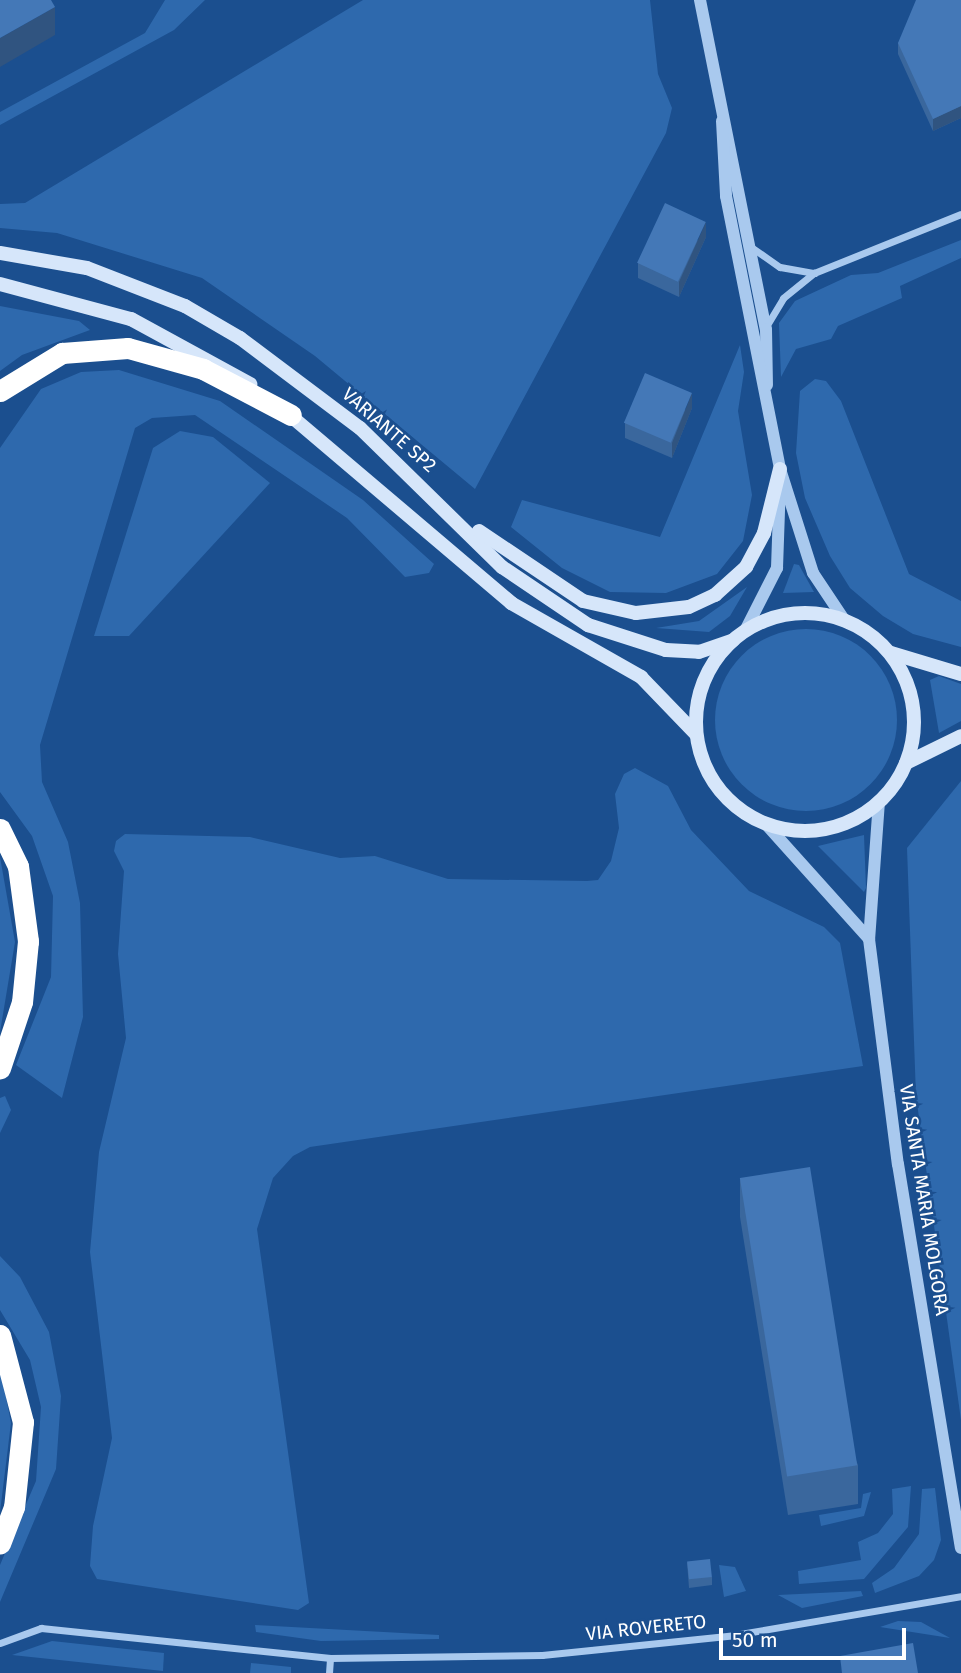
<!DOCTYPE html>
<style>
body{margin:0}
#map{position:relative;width:961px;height:1673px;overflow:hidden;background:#1b4f8f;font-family:"Fira Sans",sans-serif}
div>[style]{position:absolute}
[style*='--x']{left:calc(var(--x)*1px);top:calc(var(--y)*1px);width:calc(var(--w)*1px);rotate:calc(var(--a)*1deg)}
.green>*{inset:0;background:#2e69ad}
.round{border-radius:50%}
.minor>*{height:7px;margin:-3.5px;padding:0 3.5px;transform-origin:3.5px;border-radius:3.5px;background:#a9c9ee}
.tertiary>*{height:12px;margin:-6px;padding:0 6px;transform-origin:6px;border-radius:6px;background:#a9c9ee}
.secondary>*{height:14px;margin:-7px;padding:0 7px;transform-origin:7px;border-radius:7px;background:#d6e6fa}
.secondary>.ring{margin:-7px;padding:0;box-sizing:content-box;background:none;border:14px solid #d6e6fa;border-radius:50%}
.motorway>*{height:21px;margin:-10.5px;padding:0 10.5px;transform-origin:10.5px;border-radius:10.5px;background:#fff}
.wall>*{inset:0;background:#3a679d}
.shaded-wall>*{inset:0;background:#305480}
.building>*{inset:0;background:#4478b7;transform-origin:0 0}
span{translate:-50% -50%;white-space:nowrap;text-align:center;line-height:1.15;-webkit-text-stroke:5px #1b4f8f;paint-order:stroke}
.street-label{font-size:19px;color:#fff}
.scale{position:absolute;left:719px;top:1628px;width:187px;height:32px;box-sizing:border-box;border:4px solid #fff;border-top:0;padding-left:9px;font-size:21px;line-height:24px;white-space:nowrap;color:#fff;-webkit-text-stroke:5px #1b4f8f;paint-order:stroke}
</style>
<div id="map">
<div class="green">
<div style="clip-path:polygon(165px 0,205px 0,174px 30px,0 125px,0 112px,145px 33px)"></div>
<div style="clip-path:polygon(363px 0,650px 0,658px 74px,672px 108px,666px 133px,475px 489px,315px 356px,202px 278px,57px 233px,0 228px,0 204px,25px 203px)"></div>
<div style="clip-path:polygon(961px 240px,961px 258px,900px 286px,902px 298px,838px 326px,831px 339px,796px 349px,781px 377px,779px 323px,795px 301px,851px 275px,878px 273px)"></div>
<div style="clip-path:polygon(0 306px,79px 321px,90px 330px,22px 355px,0 371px)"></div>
<div style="clip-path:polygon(740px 345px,744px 372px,738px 411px,752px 495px,743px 541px,717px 574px,666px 593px,610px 592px,562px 568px,511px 527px,522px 500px,660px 537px)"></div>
<div style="clip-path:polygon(119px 370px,220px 401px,363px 500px,434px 564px,429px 573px,405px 577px,347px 518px,195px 415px,152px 418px,135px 428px,40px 745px,42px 782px,68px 842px,80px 903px,83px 1017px,62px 1098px,16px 1065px,51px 977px,53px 896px,32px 836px,0 792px,0 448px,41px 389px,81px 372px)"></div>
<div style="clip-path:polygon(815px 379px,826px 381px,841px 401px,909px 574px,961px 601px,961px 647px,913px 634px,883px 616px,850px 588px,830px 556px,805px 498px,796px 453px,800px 391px)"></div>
<div style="clip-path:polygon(180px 431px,213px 437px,270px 483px,129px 636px,94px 636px,153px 448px)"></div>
<div style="clip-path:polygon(794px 564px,799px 565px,814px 592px,783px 593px)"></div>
<div style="clip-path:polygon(747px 587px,730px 616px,709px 632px,656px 628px,699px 621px)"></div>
<div class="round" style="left:715px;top:629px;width:182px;height:182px"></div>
<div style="clip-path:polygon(939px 676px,961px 684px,961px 721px,939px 733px,930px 680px)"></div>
<div style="clip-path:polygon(635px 768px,668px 786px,691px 830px,749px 891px,824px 927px,840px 943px,863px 1066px,310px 1147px,293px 1156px,273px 1178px,257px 1229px,309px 1603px,298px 1610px,97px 1579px,90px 1566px,93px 1526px,112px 1438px,90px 1252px,99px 1152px,126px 1038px,118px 954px,124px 871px,114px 851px,116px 841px,125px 834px,250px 837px,340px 858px,375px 856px,448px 879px,587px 881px,598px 880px,611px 861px,619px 828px,615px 794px,624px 774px)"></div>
<div style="clip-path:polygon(961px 781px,961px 1420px,916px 1096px,907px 848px)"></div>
<div style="clip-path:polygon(864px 835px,866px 888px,864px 892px,818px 846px)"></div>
<div style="clip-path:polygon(0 857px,15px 942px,0 1032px)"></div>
<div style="clip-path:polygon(5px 1096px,11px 1110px,0 1133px,0 1098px)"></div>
<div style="clip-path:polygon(0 1256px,20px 1277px,49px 1332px,61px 1396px,56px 1469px,0 1602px,0 1565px,36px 1481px,41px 1407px,30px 1360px,0 1310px)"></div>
<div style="clip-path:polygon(0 1366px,11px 1423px,0 1512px)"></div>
<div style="clip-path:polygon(911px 1486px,908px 1527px,864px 1579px,799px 1584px,798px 1571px,861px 1560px,858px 1542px,878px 1533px,893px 1514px,892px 1489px)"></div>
<div style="clip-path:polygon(935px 1488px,941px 1540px,934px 1560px,919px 1576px,875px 1593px,872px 1583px,894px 1568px,919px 1534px,922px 1489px)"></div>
<div style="clip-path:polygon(871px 1492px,864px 1516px,821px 1526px,819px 1515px,861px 1508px,863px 1494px)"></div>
<div style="clip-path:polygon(719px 1565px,735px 1567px,746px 1591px,724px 1597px)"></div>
<div style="clip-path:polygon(861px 1591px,863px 1596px,802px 1608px,778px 1595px)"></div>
<div style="clip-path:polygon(898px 1621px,921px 1622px,950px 1638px,880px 1627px)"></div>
<div style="clip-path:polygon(255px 1625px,439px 1635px,439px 1639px,321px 1641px,256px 1632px)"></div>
<div style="clip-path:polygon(52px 1641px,164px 1653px,163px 1671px,12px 1655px)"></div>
<div style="clip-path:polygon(251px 1663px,291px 1667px,291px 1673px,250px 1673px)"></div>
</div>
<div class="minor">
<div style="--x:751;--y:247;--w:35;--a:35"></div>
<div style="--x:780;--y:267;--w:35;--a:10"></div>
<div style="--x:767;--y:325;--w:31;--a:-59"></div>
<div style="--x:783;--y:298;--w:40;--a:-39"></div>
<div style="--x:814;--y:273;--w:158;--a:-21.9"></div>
<div style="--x:0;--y:1643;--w:44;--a:-20.1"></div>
<div style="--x:41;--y:1628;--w:291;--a:5.9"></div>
<div style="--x:330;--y:1658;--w:212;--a:-0.8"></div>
<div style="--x:542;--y:1655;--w:193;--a:-5.9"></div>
<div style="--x:734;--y:1635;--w:230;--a:-9.7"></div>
<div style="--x:329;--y:1673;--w:15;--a:-86"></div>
</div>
<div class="tertiary">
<div style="--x:700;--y:0;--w:336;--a:78.7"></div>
<div style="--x:766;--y:329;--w:56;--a:89"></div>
<div style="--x:722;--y:121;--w:75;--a:86.9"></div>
<div style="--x:726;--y:196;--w:278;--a:78.8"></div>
<div style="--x:780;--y:469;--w:109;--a:72.4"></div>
<div style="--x:813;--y:573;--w:58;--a:56.3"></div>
<div style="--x:745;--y:631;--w:71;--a:-63.1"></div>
<div style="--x:777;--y:568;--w:85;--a:-88"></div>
<div style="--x:879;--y:801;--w:138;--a:94.1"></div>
<div style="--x:869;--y:939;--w:227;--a:82.7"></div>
<div style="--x:898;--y:1164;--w:389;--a:80.7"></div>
<div style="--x:765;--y:823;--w:156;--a:48.1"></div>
</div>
<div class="secondary">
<div style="--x:0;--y:253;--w:88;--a:9.8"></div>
<div style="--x:87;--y:268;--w:105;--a:21.2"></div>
<div style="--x:185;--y:306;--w:64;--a:30.2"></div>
<div style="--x:240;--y:338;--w:150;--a:36.9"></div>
<div style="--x:360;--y:428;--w:199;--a:44.4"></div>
<div style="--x:502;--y:567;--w:104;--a:34"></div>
<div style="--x:588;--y:625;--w:82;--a:17.8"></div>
<div style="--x:666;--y:650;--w:33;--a:3"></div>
<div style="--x:699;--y:652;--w:36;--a:-19"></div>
<div style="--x:0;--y:284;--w:136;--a:15"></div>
<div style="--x:131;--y:319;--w:136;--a:28.6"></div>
<div style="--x:285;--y:411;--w:297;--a:40.3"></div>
<div style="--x:511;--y:603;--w:150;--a:29.6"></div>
<div style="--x:641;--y:677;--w:79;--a:46"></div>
<div style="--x:479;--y:531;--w:125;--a:33.9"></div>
<div style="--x:583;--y:601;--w:54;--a:12.8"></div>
<div style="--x:636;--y:613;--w:53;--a:-6.5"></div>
<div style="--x:689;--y:607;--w:29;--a:-25"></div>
<div style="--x:715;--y:595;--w:42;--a:-42.1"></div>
<div style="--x:746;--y:567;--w:38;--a:-62"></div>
<div style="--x:764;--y:533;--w:66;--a:-76"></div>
<div class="ring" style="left:696px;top:613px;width:204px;height:204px"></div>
<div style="--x:891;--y:653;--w:73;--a:16.7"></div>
<div style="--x:906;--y:763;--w:61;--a:-26.1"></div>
</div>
<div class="motorway">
<div style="--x:0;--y:391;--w:73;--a:-31.5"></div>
<div style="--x:62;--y:353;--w:66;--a:-4.3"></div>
<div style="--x:128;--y:348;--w:78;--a:15.6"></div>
<div style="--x:203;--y:369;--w:99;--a:27.6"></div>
<div style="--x:0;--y:829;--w:41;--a:64.1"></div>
<div style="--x:18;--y:866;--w:76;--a:82.4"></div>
<div style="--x:28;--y:941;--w:61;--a:95.6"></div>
<div style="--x:22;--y:1002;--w:70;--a:108.4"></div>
<div style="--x:0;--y:1335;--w:90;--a:75.2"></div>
<div style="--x:23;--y:1422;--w:85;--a:96"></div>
<div style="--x:14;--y:1507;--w:39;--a:111"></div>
</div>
<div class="wall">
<div style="clip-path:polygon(961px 0,961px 118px,933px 131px,898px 54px,898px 43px)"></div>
<div style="clip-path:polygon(706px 237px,679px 297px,638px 278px,638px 263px)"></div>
<div style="clip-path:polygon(692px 408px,672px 458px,625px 438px,625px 423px)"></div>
<div style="clip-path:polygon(740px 1178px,858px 1465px,858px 1504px,788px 1515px,740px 1217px)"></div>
<div style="clip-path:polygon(687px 1562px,712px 1577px,712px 1585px,689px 1588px)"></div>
</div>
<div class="shaded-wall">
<div style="clip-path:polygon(55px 7px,55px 35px,0 67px,0 38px)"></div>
<div style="clip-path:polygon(961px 106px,961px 118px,933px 131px,933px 119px)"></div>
<div style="clip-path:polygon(706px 222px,706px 237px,679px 297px,679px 282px)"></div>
<div style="clip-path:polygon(692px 393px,692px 408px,672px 458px,672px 443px)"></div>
</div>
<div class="building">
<div style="clip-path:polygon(0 0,51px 0,55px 7px,0 38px)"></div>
<div style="clip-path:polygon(916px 0,961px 0,961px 106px,933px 119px,898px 43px)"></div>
<div style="left:665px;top:203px;width:45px;height:66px;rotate:25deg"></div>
<div style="left:645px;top:373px;width:51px;height:54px;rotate:23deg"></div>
<div style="left:810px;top:1167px;width:302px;height:71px;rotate:81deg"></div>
<div style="left:710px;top:1559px;width:18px;height:23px;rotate:84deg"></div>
<div style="clip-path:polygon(913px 1643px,918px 1673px,842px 1673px,840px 1656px)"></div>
</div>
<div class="street-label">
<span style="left:389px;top:430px;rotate:41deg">VARIANTE SP2</span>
<span style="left:924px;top:1200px;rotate:81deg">VIA SANTA MARIA MOLGORA</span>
<span style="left:646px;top:1628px;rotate:-6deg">VIA ROVERETO</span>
</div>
<div class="scale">50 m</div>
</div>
